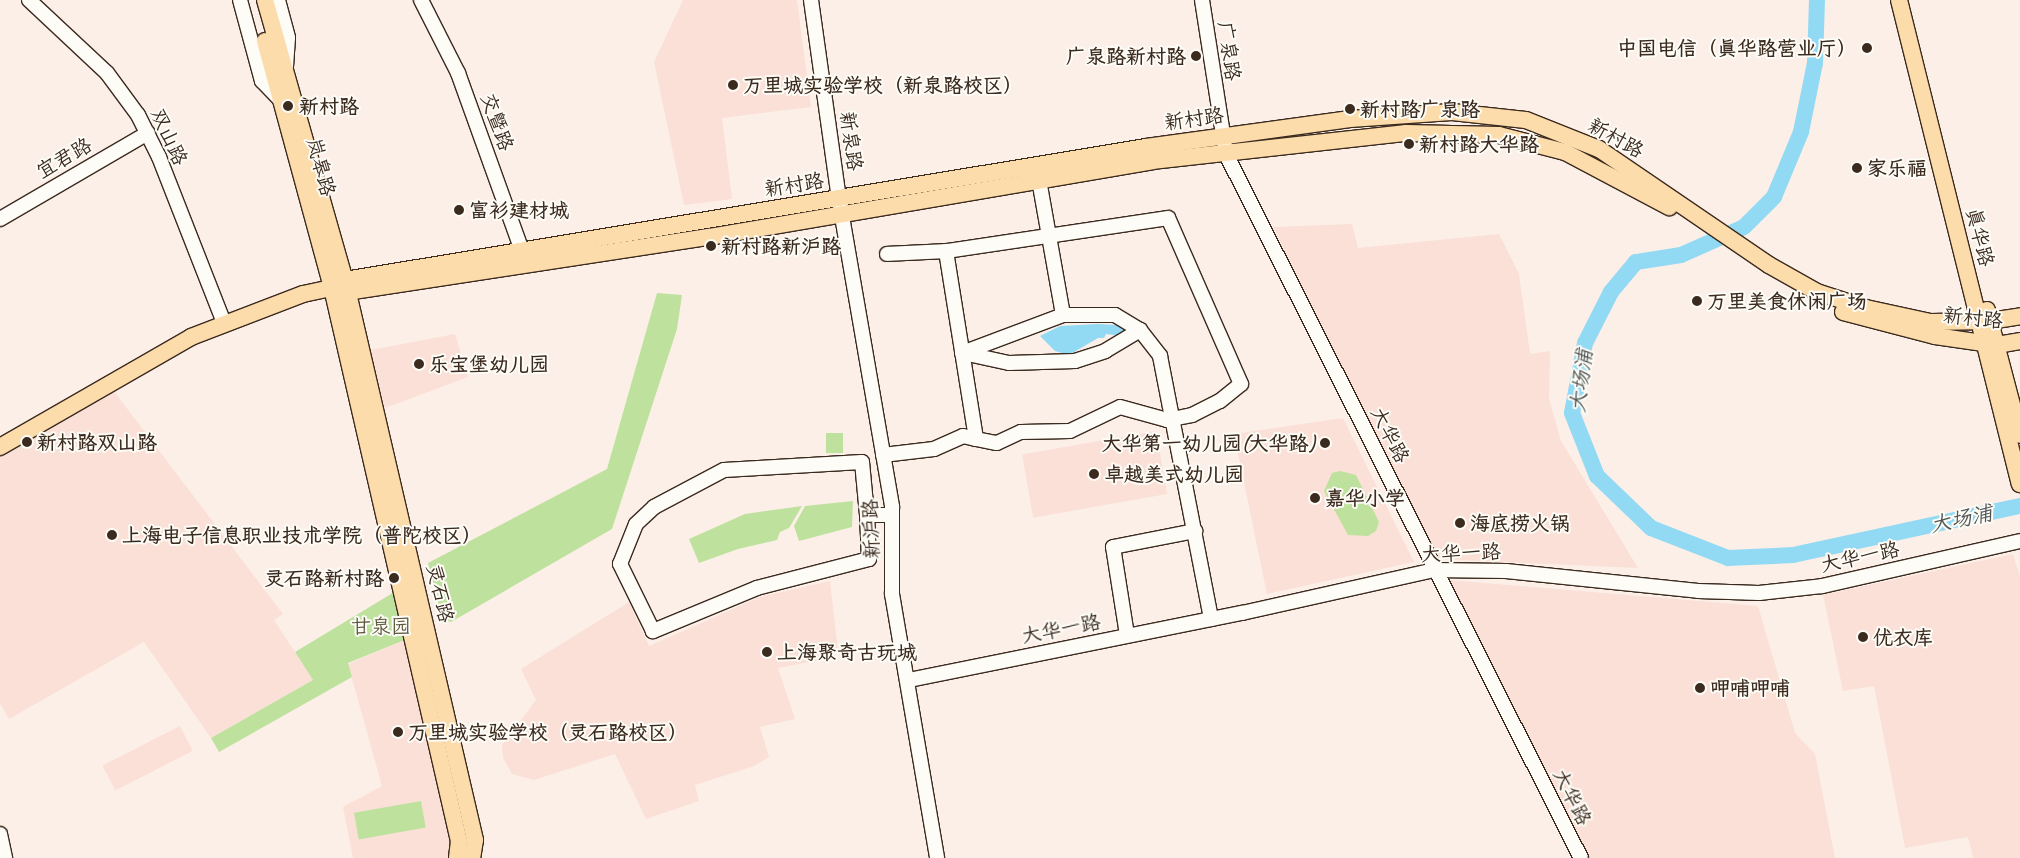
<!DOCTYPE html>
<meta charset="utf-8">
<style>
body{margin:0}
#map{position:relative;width:2020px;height:858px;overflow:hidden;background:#fcefe8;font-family:Caveat,"LXGW WenKai TC",sans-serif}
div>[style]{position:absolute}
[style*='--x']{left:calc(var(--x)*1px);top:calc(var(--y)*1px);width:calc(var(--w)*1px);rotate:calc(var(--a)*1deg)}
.built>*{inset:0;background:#fae0d6;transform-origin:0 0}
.green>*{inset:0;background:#bee29d;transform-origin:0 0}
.water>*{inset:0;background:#92daf4}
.river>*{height:16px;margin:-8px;padding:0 8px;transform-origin:8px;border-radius:8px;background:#92daf4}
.roads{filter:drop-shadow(1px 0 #3b2a1e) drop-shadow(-1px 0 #3b2a1e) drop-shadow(0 1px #3b2a1e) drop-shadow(0 -1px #3b2a1e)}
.minor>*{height:14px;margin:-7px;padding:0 7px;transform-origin:7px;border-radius:7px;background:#fdfcf7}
.major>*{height:16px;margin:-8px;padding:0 8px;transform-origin:8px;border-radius:8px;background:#fddcac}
.dots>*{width:14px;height:14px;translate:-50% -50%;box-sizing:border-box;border:2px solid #fdfcf7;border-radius:50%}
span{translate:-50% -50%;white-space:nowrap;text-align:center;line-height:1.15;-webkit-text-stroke:4px #fdfcf7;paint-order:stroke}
.poi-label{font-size:20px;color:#3b2a1e;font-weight:700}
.right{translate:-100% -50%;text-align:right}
.left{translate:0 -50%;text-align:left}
.street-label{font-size:20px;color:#3b2a1e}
.park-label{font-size:20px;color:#5c583e}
.water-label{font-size:21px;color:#515654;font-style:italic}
</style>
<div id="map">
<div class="built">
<div style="clip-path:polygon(683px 0,797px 0,811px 107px,722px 118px,732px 199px,684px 205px,654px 62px)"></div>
<div style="clip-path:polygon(1352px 224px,1358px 248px,1499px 234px,1519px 274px,1530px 354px,1550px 351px,1549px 399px,1561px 441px,1638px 568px,1437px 559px,1273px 227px)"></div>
<div style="clip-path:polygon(455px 334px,468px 377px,385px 408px,371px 350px)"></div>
<div style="clip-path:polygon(113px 390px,283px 614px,274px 620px,313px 680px,211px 738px,144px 642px,9px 719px,0 703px,0 456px)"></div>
<div style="clip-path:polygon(1343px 418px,1414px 562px,1267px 594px,1234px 434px)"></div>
<div style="left:1156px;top:431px;width:64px;height:136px;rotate:80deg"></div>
<div style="clip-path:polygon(2013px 554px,2020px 577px,2020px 858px,1973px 858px,1968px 837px,1905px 848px,1874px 686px,1843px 691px,1823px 595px)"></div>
<div style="clip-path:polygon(1448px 580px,1758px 606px,1795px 733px,1815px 754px,1835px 858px,1590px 858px)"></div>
<div style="clip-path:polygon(830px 581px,838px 651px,820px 660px,778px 668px,795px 719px,760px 727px,769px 757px,754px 766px,695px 785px,699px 801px,646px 819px,615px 754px,534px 780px,512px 774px,503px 758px,502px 745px,536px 700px,521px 669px,629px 602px,649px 646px,760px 597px)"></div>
<div style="clip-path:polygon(407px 639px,453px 841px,451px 858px,353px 858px,343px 807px,382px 786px,348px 664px)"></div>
<div style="left:180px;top:726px;width:28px;height:87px;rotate:63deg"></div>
</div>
<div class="green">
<div style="clip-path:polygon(657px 293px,682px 295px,677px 329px,612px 529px,451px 622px,442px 619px,428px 563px,607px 469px)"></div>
<div style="left:826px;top:433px;width:17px;height:20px"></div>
<div style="clip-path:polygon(1340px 471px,1356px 475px,1379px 522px,1376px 531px,1368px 536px,1348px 535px,1324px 491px,1332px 473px)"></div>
<div style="clip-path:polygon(853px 501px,852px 527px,799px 541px,794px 526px,805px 506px)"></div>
<div style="clip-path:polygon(802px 506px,789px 528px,780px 532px,777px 540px,738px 549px,699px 563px,689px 539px,745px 514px)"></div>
<div style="clip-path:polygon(396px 591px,407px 639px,348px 663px,352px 677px,219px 752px,211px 738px,313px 680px,295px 652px)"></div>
<div style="left:421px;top:801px;width:27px;height:68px;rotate:80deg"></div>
</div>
<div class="water">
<div style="clip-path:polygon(1098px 324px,1118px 325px,1125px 329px,1120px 336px,1106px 334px,1104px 338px,1098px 338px,1069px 355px,1055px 351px,1040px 336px,1060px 326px)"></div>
</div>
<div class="river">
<div style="--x:1817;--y:0;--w:63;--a:91.8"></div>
<div style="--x:1815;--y:63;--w:70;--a:101.5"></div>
<div style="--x:1801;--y:132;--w:70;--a:112.6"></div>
<div style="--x:1774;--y:197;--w:42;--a:135"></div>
<div style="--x:1744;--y:227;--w:69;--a:156"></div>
<div style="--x:1681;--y:255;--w:46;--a:171.2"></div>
<div style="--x:1636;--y:262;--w:39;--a:130"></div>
<div style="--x:1611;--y:292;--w:57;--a:117"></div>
<div style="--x:1585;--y:343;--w:71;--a:100.5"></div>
<div style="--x:1572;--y:413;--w:68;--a:68.4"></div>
<div style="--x:1597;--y:476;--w:75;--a:43.9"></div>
<div style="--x:1651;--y:528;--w:83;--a:21.3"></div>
<div style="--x:1728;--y:558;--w:65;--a:-2.6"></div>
<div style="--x:1793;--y:555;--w:232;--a:-12.2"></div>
</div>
<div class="roads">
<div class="minor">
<div style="--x:29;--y:0;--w:107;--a:43.1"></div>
<div style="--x:107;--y:73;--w:52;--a:53.6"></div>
<div style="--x:138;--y:115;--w:47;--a:63.4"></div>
<div style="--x:159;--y:157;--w:178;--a:68.6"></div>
<div style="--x:240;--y:0;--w:84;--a:74.8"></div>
<div style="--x:262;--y:81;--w:28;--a:46"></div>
<div style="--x:278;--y:0;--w:39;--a:75"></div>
<div style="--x:288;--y:38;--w:28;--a:94"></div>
<div style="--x:421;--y:0;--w:82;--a:63.1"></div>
<div style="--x:458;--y:73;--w:198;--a:70.2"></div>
<div style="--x:811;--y:0;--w:201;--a:82"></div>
<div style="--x:839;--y:199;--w:313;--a:80.2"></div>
<div style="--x:892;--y:507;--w:87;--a:90"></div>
<div style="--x:892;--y:594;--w:268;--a:80.3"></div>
<div style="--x:1202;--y:0;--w:156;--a:81.1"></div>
<div style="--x:1226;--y:154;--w:788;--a:63.24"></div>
<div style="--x:1039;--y:180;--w:137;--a:79.9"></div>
<div style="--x:0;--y:219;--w:171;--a:-30.2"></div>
<div style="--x:887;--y:254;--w:59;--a:-2.9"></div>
<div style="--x:962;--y:353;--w:108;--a:-20.6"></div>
<div style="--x:1063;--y:315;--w:52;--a:0"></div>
<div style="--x:1115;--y:315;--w:29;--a:31"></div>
<div style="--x:1140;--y:330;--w:33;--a:52"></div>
<div style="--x:1160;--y:356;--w:268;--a:79"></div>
<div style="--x:963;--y:353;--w:47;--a:12.3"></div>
<div style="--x:1009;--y:363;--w:66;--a:-1.7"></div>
<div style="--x:1075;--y:361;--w:32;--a:-18"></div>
<div style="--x:1105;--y:351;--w:41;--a:-31"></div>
<div style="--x:883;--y:455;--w:51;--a:-6.7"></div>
<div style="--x:934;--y:449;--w:32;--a:-24"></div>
<div style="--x:963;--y:436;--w:13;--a:13"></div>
<div style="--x:976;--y:439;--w:21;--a:11"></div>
<div style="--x:997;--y:443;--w:26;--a:-25"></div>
<div style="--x:1021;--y:432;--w:49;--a:-1.2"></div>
<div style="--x:1070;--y:431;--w:55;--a:-25.6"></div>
<div style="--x:1120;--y:407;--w:49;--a:15.5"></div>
<div style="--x:1167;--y:420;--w:25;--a:-11"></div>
<div style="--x:1192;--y:415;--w:31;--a:-27"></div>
<div style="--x:1220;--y:401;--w:27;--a:-39"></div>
<div style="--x:1241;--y:384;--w:181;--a:-113.7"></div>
<div style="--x:1168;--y:218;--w:224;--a:171.5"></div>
<div style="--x:946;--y:251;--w:190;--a:80.9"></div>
<div style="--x:867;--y:515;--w:44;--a:87.4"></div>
<div style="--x:869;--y:559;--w:116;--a:165.5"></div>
<div style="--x:757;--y:588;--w:113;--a:157.5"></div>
<div style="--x:653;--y:631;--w:75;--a:-116.2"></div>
<div style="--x:620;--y:564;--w:43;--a:-68.2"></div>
<div style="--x:636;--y:524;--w:25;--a:-43"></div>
<div style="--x:654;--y:507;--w:79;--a:-27.9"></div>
<div style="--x:724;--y:470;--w:138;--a:-3.3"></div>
<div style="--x:862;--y:462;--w:53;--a:84.6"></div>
<div style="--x:867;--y:515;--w:25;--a:0"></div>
<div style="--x:1127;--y:635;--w:89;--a:-99"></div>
<div style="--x:1113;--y:547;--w:84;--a:-11"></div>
<div style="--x:909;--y:680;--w:340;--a:-11.4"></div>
<div style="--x:1242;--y:613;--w:197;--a:-12.6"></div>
<div style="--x:1434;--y:570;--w:72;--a:0.8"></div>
<div style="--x:1506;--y:571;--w:193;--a:5.9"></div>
<div style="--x:1698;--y:591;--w:61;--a:1.9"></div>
<div style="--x:1759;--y:593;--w:63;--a:-6.3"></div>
<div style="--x:1822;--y:586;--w:203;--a:-12.8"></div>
<div style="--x:0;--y:834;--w:25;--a:78"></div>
</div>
<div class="major">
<div style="--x:265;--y:0;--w:291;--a:74.1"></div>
<div style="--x:345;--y:280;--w:575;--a:76.93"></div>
<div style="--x:475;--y:840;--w:18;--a:99"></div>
<div style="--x:1899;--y:0;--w:499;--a:76"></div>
<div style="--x:265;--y:41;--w:256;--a:74.8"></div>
<div style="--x:332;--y:288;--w:567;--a:77.07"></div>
<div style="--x:459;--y:841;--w:17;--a:97"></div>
<div style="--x:332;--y:288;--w:16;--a:14"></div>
<div style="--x:348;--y:292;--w:365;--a:-8.7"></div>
<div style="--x:709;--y:237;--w:449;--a:-9.7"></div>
<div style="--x:1152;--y:161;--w:256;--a:-6.3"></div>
<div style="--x:1406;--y:133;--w:93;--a:1.2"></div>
<div style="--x:1499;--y:135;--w:68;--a:14.4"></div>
<div style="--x:1565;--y:152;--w:118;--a:27.9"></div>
<div style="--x:1987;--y:310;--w:129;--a:75.2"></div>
<div style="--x:1843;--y:312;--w:95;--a:14.6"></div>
<div style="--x:1935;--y:336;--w:63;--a:8.3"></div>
<div style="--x:1997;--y:345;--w:23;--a:-10"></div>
<div style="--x:0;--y:447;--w:220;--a:-29.9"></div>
<div style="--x:191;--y:337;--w:120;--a:-21"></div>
<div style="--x:303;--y:294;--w:30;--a:-12"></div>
<div style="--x:332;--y:288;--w:15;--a:-32"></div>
<div style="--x:345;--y:280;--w:812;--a:-9.43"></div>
<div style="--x:1146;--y:147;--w:206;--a:-7.8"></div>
<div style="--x:1350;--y:119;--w:102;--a:-3.9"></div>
<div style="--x:1452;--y:112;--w:74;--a:6.2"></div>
<div style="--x:1526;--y:120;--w:79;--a:21.7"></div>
<div style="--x:1599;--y:149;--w:206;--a:34.3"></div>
<div style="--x:1769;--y:265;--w:55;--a:29.4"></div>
<div style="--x:1817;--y:292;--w:52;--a:18.1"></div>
<div style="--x:1866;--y:308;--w:66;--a:12.2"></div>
<div style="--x:1931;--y:322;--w:59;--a:-1"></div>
<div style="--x:1990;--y:321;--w:30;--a:-9"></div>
</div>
</div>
<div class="dots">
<div style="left:1867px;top:48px;background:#3b2a1e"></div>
<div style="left:1196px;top:56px;background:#3b2a1e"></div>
<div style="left:733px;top:85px;background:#3b2a1e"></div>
<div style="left:288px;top:106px;background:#3b2a1e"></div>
<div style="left:1350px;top:109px;background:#3b2a1e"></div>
<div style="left:1409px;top:144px;background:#3b2a1e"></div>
<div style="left:1857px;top:168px;background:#3b2a1e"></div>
<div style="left:459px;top:210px;background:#3b2a1e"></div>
<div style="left:711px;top:246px;background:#3b2a1e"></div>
<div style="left:1697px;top:301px;background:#3b2a1e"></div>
<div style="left:419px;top:364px;background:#3b2a1e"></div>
<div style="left:27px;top:442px;background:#3b2a1e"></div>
<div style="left:1325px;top:443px;background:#3b2a1e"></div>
<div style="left:1094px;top:474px;background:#3b2a1e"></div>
<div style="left:1315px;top:498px;background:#3b2a1e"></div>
<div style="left:1460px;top:523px;background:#3b2a1e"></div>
<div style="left:112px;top:535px;background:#3b2a1e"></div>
<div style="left:394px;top:578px;background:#3b2a1e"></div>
<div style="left:1863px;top:637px;background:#3b2a1e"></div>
<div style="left:767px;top:652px;background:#3b2a1e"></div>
<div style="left:1700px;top:688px;background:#3b2a1e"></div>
<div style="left:398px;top:732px;background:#3b2a1e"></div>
</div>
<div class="poi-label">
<span class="right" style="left:1857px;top:48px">中国电信（真华路营业厅）</span>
<span class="right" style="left:1186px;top:56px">广泉路新村路</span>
<span class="left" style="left:743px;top:85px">万里城实验学校（新泉路校区）</span>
<span class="left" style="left:299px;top:106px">新村路</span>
<span class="left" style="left:1360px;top:109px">新村路广泉路</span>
<span class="left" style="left:1419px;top:144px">新村路大华路</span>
<span class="left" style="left:1867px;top:168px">家乐福</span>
<span class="left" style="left:469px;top:210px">富衫建材城</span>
<span class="left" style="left:721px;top:246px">新村路新沪路</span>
<span class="left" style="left:1707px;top:301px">万里美食休闲广场</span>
<span class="left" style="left:429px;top:364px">乐宝堡幼儿园</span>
<span class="left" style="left:37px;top:442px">新村路双山路</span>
<span class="right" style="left:1315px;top:443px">大华第一幼儿园(大华路)</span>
<span class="left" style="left:1104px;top:474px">卓越美式幼儿园</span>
<span class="left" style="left:1325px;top:498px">嘉华小学</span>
<span class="left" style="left:1470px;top:523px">海底捞火锅</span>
<span class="left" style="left:122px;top:535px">上海电子信息职业技术学院（普陀校区）</span>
<span class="right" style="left:384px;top:578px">灵石路新村路</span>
<span class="left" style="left:1873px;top:637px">优衣库</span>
<span class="left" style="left:777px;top:652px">上海聚奇古玩城</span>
<span class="left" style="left:1710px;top:688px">呷哺呷哺</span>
<span class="left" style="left:408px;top:732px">万里城实验学校（灵石路校区）</span>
</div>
<div class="street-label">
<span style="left:1229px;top:51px;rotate:82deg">广泉路</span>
<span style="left:1194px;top:119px;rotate:-8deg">新村路</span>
<span style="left:497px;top:122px;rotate:70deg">交暨路</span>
<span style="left:169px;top:137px;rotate:65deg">双山路</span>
<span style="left:1616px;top:138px;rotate:29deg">新村路</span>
<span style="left:851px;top:141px;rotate:82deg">新泉路</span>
<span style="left:64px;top:158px;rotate:-30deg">宜君路</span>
<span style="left:321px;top:167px;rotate:75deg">岚皋路</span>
<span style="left:794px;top:185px;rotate:-9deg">新村路</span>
<span style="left:1980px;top:237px;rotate:76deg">真华路</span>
<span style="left:1973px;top:318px;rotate:6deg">新村路</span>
<span style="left:1390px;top:435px;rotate:63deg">大华路</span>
<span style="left:871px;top:529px;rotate:-92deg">新沪路</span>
<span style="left:1461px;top:553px;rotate:-2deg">大华一路</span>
<span style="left:1860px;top:557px;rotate:-12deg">大华一路</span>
<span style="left:440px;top:593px;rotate:77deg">灵石路</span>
<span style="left:1061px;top:629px;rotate:-11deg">大华一路</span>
<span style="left:1572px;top:797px;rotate:63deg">大华路</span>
</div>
<div class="park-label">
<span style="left:381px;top:626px">甘泉园</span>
</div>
<div class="water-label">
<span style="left:1581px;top:381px;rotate:-83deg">大场浦</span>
<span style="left:1961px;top:519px;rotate:-12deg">大场浦</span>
</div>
</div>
